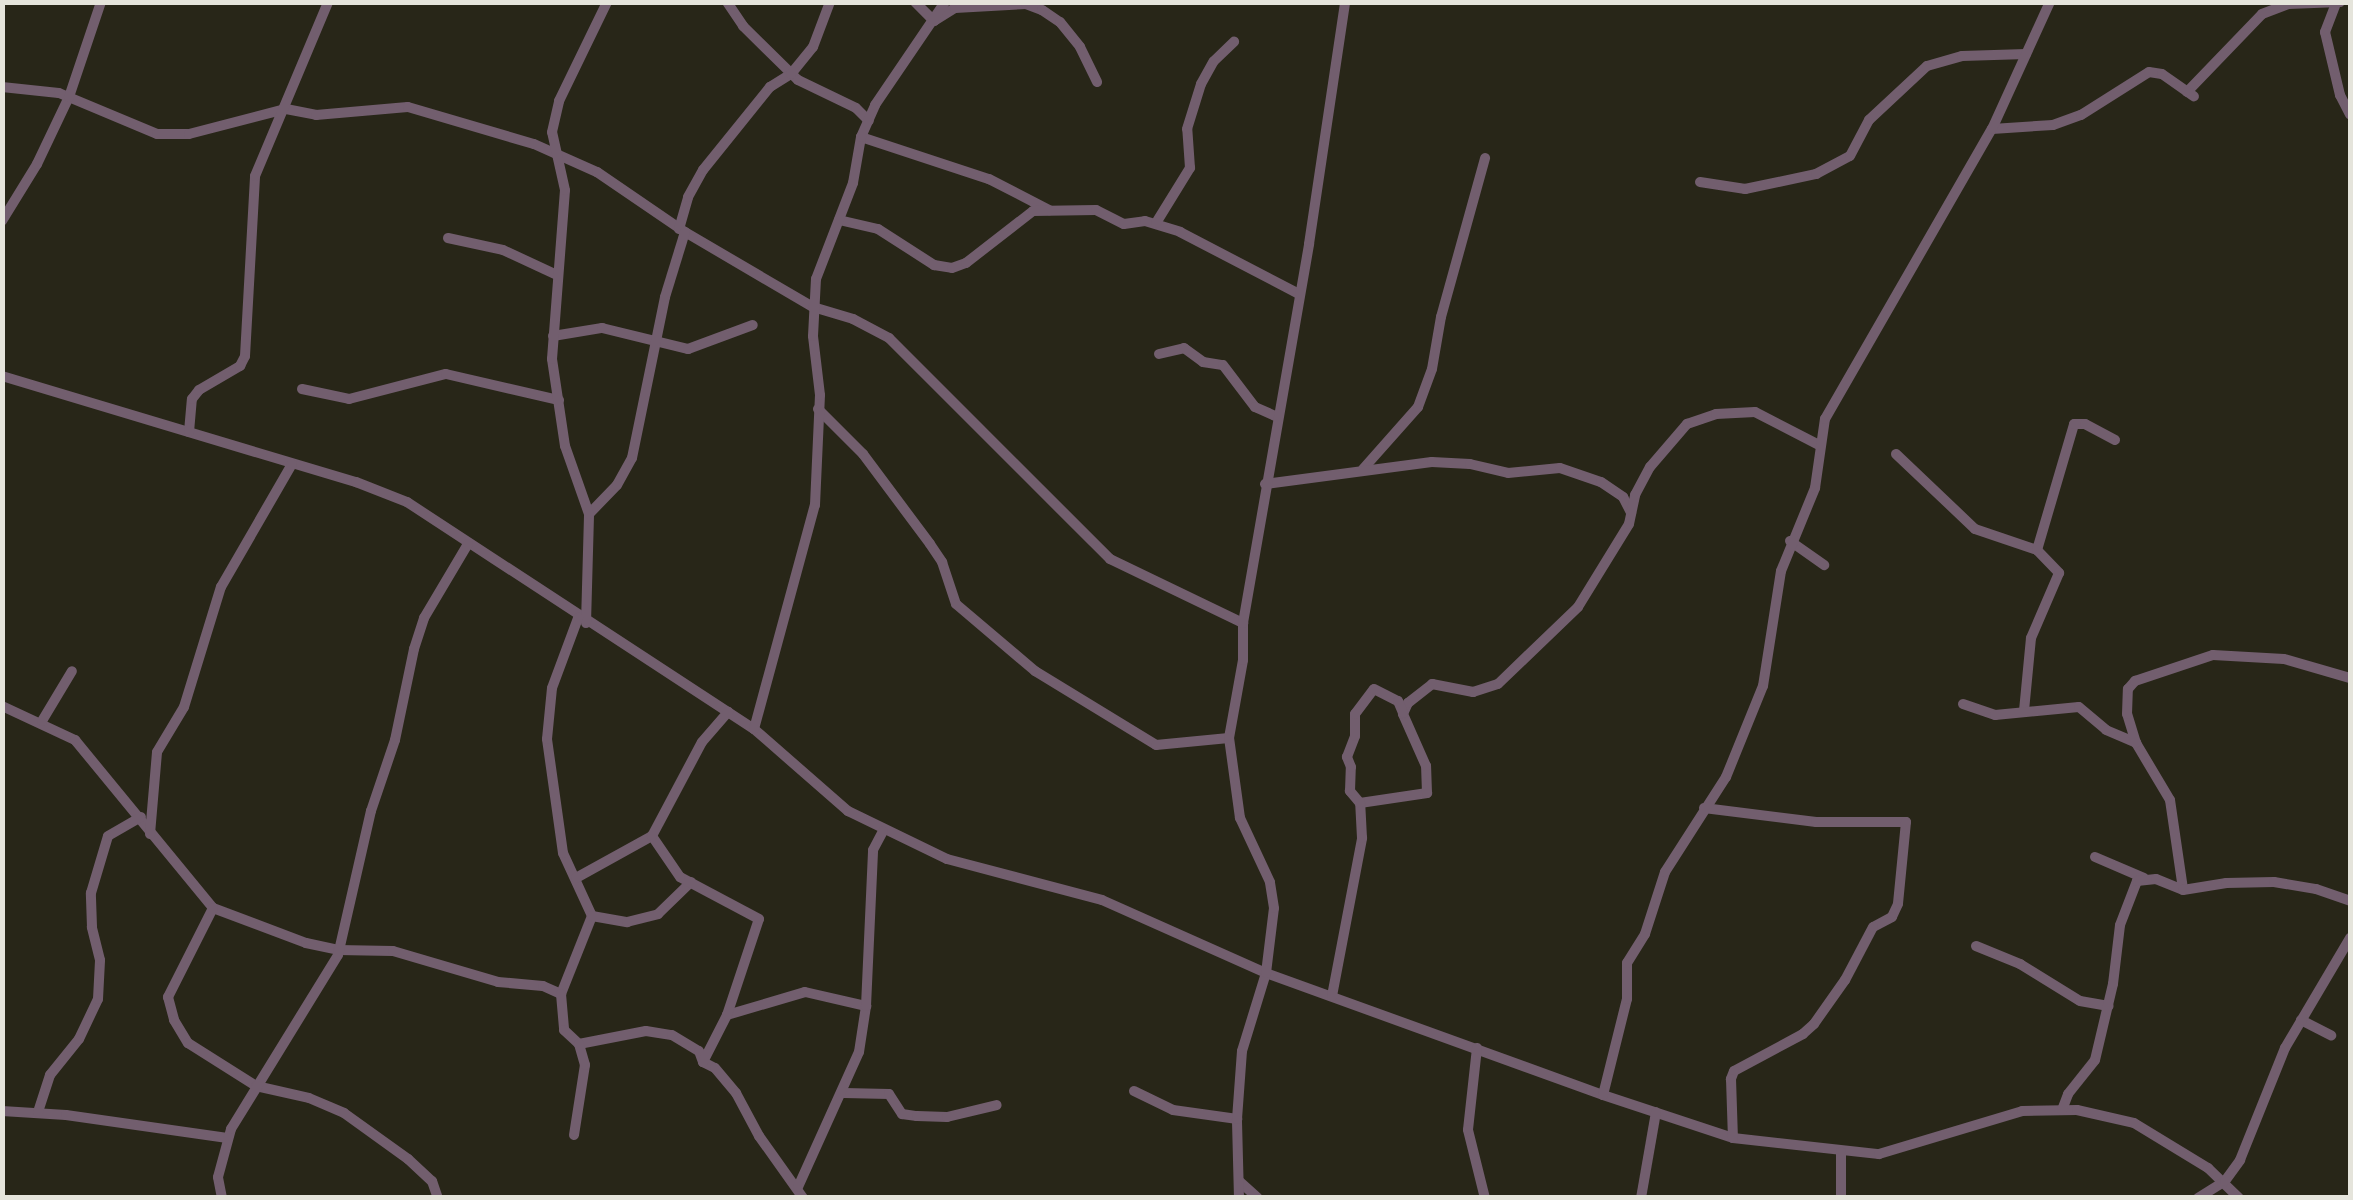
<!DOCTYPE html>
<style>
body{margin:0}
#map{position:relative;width:2353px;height:1200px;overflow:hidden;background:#282618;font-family:Arial,sans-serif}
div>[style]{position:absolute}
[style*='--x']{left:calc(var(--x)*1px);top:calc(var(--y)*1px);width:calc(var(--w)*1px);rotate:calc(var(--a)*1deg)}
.minor>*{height:10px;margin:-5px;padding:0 5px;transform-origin:5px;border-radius:5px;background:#725e6e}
span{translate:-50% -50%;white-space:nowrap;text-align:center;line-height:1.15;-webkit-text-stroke:10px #282618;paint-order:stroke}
.frame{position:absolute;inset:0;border:5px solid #e5e4db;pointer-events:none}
</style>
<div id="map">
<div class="minor">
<div style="--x:727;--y:2;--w:29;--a:56"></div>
<div style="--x:743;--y:26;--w:77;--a:44.5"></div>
<div style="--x:798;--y:80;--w:64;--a:25.8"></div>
<div style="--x:856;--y:108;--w:18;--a:45"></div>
<div style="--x:915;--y:2;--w:27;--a:45"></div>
<div style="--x:934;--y:21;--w:25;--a:-32"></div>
<div style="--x:955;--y:8;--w:71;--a:-3.2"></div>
<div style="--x:1026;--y:4;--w:17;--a:21"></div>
<div style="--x:1042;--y:10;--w:22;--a:34"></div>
<div style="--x:1060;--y:22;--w:32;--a:51"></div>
<div style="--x:1080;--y:47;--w:39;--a:64"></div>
<div style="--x:2335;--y:6;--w:28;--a:111"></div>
<div style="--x:2325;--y:32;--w:65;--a:76.6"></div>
<div style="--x:2340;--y:95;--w:22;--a:63"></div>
<div style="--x:2;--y:87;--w:57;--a:6"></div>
<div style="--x:59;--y:93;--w:106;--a:22.7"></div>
<div style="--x:157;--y:134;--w:32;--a:0"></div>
<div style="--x:189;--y:134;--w:100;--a:-14.5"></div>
<div style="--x:286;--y:109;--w:31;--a:11"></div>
<div style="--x:316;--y:115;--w:92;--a:-5"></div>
<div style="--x:408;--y:107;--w:131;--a:16.4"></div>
<div style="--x:534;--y:144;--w:69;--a:24"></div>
<div style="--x:597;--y:172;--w:107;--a:34.3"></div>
<div style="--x:685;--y:232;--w:148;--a:30.4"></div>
<div style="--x:813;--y:307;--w:42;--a:16.7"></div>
<div style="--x:853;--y:319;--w:41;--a:27.8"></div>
<div style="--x:889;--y:338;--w:313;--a:45"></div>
<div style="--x:1110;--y:559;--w:148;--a:25.7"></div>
<div style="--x:2187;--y:92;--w:108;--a:-46.1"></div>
<div style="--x:2262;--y:14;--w:28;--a:-21"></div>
<div style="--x:2288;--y:4;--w:52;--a:-2.2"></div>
<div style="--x:1992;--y:129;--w:61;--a:-3.8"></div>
<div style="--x:2053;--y:125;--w:30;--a:-20"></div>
<div style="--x:2081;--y:115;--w:80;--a:-32.3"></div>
<div style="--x:2149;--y:72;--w:13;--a:9"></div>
<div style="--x:2162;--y:74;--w:39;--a:35"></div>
<div style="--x:861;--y:137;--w:135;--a:18.2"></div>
<div style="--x:989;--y:179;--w:68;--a:27.3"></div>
<div style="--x:1700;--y:182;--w:46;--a:8.8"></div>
<div style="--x:1745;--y:189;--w:73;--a:-11.9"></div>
<div style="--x:1816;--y:174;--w:38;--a:-28"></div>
<div style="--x:1850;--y:156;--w:41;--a:-62.2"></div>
<div style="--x:1869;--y:120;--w:79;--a:-43"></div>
<div style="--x:1927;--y:66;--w:36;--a:-16"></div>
<div style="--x:1962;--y:56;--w:64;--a:-1.8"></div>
<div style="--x:839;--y:220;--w:40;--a:13"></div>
<div style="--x:878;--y:229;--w:67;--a:32.7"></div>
<div style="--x:934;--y:265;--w:18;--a:9"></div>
<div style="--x:952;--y:268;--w:15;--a:-20"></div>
<div style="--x:966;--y:263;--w:85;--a:-37.8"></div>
<div style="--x:1033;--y:211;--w:63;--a:-0.9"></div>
<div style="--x:1096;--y:210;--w:31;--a:27"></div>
<div style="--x:1124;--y:224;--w:21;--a:-8"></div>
<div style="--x:1145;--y:221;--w:37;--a:17"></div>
<div style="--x:1180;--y:232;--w:132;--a:27.5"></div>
<div style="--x:2;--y:221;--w:67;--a:-58.4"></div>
<div style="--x:37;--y:164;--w:74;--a:-64.5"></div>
<div style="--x:69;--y:97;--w:100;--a:-71.4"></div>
<div style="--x:1156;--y:223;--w:65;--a:-58.3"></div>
<div style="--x:1190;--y:168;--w:39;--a:-94"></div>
<div style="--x:1187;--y:129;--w:47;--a:-72.7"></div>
<div style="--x:1201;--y:84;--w:26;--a:-61"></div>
<div style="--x:1214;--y:61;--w:28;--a:-44"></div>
<div style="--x:679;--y:229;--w:33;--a:-74"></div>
<div style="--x:688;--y:197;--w:31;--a:-61"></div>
<div style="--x:703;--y:170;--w:107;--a:-51.1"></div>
<div style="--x:770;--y:87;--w:25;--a:-32"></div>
<div style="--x:791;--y:74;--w:35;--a:-51"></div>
<div style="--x:813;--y:47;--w:48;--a:-69.3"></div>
<div style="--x:448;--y:238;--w:56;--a:12.3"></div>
<div style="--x:503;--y:250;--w:60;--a:24.8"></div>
<div style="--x:553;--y:336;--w:50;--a:-9.3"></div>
<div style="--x:602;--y:328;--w:89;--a:13.7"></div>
<div style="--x:688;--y:349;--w:69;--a:-20.3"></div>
<div style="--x:1159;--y:354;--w:26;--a:-13"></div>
<div style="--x:1184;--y:348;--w:24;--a:36"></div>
<div style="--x:1203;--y:362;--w:20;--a:9"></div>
<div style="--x:1223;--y:365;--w:53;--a:52.7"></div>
<div style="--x:1255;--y:407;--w:24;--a:24"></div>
<div style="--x:2;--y:376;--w:370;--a:16.7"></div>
<div style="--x:356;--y:482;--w:55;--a:21.4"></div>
<div style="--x:407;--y:502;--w:415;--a:33.2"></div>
<div style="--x:754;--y:729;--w:125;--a:41.1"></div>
<div style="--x:848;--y:811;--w:110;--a:25.9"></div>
<div style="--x:947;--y:859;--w:160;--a:14.8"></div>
<div style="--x:1102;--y:900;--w:180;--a:24"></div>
<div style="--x:1266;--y:973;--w:358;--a:19.9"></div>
<div style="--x:1603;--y:1095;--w:137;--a:18.3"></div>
<div style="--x:1733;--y:1138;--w:147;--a:6.3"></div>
<div style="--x:1879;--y:1154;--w:149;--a:-16.7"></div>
<div style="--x:2022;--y:1111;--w:55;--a:-1"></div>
<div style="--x:2077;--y:1110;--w:58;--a:12.8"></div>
<div style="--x:2134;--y:1123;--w:87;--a:31.3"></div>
<div style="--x:2208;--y:1168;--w:43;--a:44.1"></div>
<div style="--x:302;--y:389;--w:48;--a:12"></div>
<div style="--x:349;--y:399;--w:100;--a:-14.5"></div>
<div style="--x:446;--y:374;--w:116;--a:13"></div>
<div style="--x:818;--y:409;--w:64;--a:45"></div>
<div style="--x:863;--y:454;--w:112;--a:53.3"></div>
<div style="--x:930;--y:544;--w:22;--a:56"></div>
<div style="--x:942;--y:562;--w:44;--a:71.6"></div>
<div style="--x:956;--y:604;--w:104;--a:40.3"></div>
<div style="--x:1035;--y:671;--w:142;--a:31.4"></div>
<div style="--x:1156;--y:745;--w:73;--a:-5.5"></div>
<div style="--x:189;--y:432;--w:33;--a:-85"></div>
<div style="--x:192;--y:399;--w:11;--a:-52"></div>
<div style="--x:199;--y:390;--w:48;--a:-30.3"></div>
<div style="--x:240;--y:366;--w:11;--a:-63"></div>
<div style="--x:245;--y:356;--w:180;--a:-86.8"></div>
<div style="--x:255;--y:176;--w:189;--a:-67.2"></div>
<div style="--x:1896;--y:454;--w:109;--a:43.5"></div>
<div style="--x:1975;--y:529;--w:65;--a:18.7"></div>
<div style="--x:2037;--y:550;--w:32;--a:46"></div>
<div style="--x:2059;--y:573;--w:71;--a:113.3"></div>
<div style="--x:2031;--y:638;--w:73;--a:95.5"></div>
<div style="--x:1363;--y:469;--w:83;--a:-48.4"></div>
<div style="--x:1418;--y:407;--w:40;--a:-69.8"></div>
<div style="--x:1432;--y:369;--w:53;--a:-80.2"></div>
<div style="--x:1441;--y:317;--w:165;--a:-74.5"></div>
<div style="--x:1265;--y:484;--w:168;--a:-7.5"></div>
<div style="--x:1432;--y:462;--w:38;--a:3"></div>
<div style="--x:1470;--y:464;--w:39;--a:13"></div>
<div style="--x:1508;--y:473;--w:52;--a:-5.5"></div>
<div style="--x:1560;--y:468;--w:43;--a:18.9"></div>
<div style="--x:1601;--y:482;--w:27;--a:34"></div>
<div style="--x:1623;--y:497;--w:18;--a:63"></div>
<div style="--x:589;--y:514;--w:40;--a:-46"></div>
<div style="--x:617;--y:485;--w:31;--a:-61"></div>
<div style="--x:632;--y:458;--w:164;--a:-78.4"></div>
<div style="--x:665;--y:297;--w:68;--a:-72.9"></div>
<div style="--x:1790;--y:541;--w:42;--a:35.2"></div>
<div style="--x:2037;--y:550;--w:131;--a:-73.6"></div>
<div style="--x:2074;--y:424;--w:11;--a:0"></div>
<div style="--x:2085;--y:424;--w:34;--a:28"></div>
<div style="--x:586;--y:623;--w:109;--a:-88.4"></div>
<div style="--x:589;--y:514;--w:72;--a:-109.4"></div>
<div style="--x:565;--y:446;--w:88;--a:-98.5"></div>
<div style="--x:552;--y:359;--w:169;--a:-85.6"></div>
<div style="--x:565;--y:190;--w:59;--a:-102.6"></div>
<div style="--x:552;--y:132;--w:32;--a:-77"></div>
<div style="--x:559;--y:101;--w:110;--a:-64.1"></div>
<div style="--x:1963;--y:704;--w:34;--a:19"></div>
<div style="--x:1995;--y:715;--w:84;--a:-5.4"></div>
<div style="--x:2079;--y:707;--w:35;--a:40"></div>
<div style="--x:2106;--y:730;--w:33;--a:23"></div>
<div style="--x:2;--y:706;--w:81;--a:25"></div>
<div style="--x:75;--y:740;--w:217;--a:50.6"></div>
<div style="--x:213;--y:908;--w:99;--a:20.6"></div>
<div style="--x:306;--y:943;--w:33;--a:12"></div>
<div style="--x:338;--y:950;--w:55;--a:1"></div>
<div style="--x:393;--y:951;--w:109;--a:16.4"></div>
<div style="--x:498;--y:982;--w:45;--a:5.1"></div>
<div style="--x:543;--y:986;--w:20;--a:24"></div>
<div style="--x:561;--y:994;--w:84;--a:-68.3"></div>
<div style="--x:592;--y:916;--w:69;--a:-114.7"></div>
<div style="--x:563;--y:853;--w:115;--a:-98"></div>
<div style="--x:547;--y:739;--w:51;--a:-84.4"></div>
<div style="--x:552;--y:688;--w:75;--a:-69.6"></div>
<div style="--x:42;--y:721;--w:58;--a:-59"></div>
<div style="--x:754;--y:729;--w:232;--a:-74.8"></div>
<div style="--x:815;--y:505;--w:110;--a:-87.4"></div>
<div style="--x:820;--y:395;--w:59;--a:-96.8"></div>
<div style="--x:813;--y:336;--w:57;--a:-87"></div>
<div style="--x:816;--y:279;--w:103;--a:-68.9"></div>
<div style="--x:853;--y:183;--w:47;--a:-80.1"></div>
<div style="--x:861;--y:137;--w:35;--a:-66"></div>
<div style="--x:875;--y:105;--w:125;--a:-55.8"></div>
<div style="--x:1360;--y:803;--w:68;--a:-8.5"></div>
<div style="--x:1427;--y:793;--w:27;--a:-92"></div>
<div style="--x:1426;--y:766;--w:57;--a:-113.9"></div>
<div style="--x:1403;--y:714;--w:12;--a:-66"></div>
<div style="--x:1408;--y:703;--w:31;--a:-38"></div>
<div style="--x:1432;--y:684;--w:42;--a:11"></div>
<div style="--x:1473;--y:692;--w:26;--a:-18"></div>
<div style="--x:1498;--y:684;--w:111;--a:-43.9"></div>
<div style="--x:1578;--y:607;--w:97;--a:-58.4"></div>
<div style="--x:1629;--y:524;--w:30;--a:-78"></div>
<div style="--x:1635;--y:495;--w:32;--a:-62"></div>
<div style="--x:1650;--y:467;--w:57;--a:-49.3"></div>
<div style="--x:1687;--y:424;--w:31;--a:-19"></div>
<div style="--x:1716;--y:414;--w:39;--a:-3"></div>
<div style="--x:1755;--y:412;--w:72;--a:27.3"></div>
<div style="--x:1704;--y:808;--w:113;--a:7.1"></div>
<div style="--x:1816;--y:822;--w:90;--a:0"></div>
<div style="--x:1906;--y:822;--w:82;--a:95.6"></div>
<div style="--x:1898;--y:904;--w:14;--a:115"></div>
<div style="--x:1892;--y:917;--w:21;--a:152"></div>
<div style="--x:1873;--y:927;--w:60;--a:117.8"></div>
<div style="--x:1845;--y:980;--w:54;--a:125.2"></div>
<div style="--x:1814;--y:1024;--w:15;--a:138"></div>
<div style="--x:1803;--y:1034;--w:78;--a:151.8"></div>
<div style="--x:1734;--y:1071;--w:9;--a:111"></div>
<div style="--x:1731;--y:1079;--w:59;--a:88.1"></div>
<div style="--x:150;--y:834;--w:82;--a:-85.1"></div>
<div style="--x:157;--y:752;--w:52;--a:-59"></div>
<div style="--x:184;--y:707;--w:126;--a:-72.9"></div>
<div style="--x:221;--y:587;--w:142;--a:-60"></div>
<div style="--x:2095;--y:857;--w:53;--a:23.2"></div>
<div style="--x:576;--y:878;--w:87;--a:-28.9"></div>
<div style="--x:2183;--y:889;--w:90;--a:-98.3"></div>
<div style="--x:2170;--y:800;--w:66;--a:-120.8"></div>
<div style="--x:2136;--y:743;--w:30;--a:-107"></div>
<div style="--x:2127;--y:714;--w:25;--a:-88"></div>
<div style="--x:2128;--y:689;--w:11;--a:-49"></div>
<div style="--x:2135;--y:681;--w:82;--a:-18.4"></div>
<div style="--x:2213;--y:655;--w:71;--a:3.2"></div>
<div style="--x:2284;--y:659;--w:69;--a:16.1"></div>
<div style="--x:213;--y:908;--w:100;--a:116.8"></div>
<div style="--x:168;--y:997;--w:24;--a:75"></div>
<div style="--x:174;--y:1020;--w:27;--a:59"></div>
<div style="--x:188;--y:1043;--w:80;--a:32.3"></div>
<div style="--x:256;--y:1086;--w:54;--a:12.8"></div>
<div style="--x:309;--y:1098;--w:38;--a:23"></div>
<div style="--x:344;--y:1113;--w:79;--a:35.7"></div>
<div style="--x:408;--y:1159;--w:33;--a:43"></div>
<div style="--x:432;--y:1181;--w:18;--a:71"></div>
<div style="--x:592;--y:916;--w:36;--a:10"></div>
<div style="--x:627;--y:922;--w:32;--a:-14"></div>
<div style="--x:658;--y:914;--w:46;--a:-44.1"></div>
<div style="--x:1976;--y:946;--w:48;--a:22.2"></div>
<div style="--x:2020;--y:964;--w:70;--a:31.7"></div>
<div style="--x:2080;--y:1001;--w:29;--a:10"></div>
<div style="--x:561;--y:994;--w:36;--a:85"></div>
<div style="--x:564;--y:1030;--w:21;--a:43"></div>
<div style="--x:579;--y:1044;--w:68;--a:-11"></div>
<div style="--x:646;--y:1031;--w:26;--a:9"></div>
<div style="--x:672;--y:1035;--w:31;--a:31"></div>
<div style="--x:699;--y:1051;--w:12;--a:70"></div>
<div style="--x:703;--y:1062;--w:13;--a:27"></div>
<div style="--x:715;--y:1068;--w:33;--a:50"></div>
<div style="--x:736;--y:1093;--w:49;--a:61.9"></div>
<div style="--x:759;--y:1136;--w:76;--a:54.6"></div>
<div style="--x:1332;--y:996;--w:161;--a:-79.2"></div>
<div style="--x:1362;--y:838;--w:35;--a:-93"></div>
<div style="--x:1360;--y:803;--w:16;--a:-130"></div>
<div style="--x:1350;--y:791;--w:24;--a:-88"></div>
<div style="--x:1351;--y:767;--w:11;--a:-112"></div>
<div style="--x:1347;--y:757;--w:22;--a:-69"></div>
<div style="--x:1355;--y:736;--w:22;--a:-90"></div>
<div style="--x:1355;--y:714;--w:31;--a:-53"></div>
<div style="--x:1374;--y:689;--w:27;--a:27"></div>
<div style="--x:1398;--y:701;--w:13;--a:67"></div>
<div style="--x:727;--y:1015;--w:81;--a:-16.4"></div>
<div style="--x:805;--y:992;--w:63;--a:12.9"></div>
<div style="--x:2301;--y:1020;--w:34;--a:27"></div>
<div style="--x:1477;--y:1048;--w:82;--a:96.3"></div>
<div style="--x:1468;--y:1130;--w:70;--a:76"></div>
<div style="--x:703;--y:1062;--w:53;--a:-62.9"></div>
<div style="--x:727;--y:1015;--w:101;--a:-71.6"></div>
<div style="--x:759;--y:919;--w:89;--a:-152"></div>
<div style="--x:680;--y:877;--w:50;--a:-124.3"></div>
<div style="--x:652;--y:836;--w:106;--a:-62"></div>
<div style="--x:702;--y:742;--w:40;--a:-49"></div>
<div style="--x:1134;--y:1091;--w:43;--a:26"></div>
<div style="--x:1173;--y:1110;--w:65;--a:8"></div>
<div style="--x:844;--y:1093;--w:45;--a:1.3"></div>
<div style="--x:889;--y:1094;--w:24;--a:57"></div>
<div style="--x:902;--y:1114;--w:15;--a:8"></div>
<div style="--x:917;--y:1116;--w:30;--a:2"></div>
<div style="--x:947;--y:1117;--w:51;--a:-13.5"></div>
<div style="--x:1603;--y:1095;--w:99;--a:-76"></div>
<div style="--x:1627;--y:999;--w:36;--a:-90"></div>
<div style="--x:1627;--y:963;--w:34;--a:-58"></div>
<div style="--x:1645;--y:934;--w:65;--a:-72.1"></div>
<div style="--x:1665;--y:872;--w:113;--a:-57.3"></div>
<div style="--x:1726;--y:777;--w:98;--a:-67.9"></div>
<div style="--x:1763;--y:686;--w:116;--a:-81.1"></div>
<div style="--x:1781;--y:571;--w:90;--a:-67.7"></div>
<div style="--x:1815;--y:488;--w:70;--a:-81.8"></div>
<div style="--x:1825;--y:419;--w:335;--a:-60.1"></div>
<div style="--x:1992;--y:129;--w:140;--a:-65.5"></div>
<div style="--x:2062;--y:1110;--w:17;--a:-69"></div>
<div style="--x:2068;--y:1094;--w:43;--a:-51.5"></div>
<div style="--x:2095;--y:1060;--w:78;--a:-76.7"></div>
<div style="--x:2113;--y:984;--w:59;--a:-83.2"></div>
<div style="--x:2120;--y:925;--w:47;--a:-68.9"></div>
<div style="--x:2137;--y:881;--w:19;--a:-6"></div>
<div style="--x:2156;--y:879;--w:29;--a:22"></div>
<div style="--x:2183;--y:890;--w:44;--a:-9.2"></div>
<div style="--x:2226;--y:883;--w:48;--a:-1.2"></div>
<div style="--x:2274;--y:882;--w:43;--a:9.5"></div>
<div style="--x:2316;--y:889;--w:36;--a:19"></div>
<div style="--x:2;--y:1111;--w:64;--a:3.6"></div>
<div style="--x:66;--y:1115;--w:163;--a:8.1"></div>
<div style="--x:38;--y:1112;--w:39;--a:-72"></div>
<div style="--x:50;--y:1075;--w:46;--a:-51.1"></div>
<div style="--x:79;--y:1039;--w:44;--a:-64.6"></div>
<div style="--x:98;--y:999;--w:39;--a:-87"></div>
<div style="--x:100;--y:960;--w:34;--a:-104"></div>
<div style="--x:92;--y:927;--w:34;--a:-92"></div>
<div style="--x:91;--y:893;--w:59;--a:-73.4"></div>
<div style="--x:108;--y:836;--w:38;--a:-30"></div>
<div style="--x:574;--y:1135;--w:71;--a:-81.1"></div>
<div style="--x:585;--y:1065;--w:22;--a:-106"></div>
<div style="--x:1239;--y:1181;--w:25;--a:42"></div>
<div style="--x:798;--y:1187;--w:148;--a:-65.7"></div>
<div style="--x:859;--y:1052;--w:47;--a:-81.3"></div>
<div style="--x:866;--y:1006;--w:156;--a:-87.4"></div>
<div style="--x:873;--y:850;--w:21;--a:-62"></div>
<div style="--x:222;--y:1198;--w:21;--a:-101"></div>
<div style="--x:218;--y:1177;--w:50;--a:-74.8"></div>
<div style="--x:231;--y:1129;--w:204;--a:-58.4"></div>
<div style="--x:338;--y:955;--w:148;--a:-77.1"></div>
<div style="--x:371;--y:811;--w:75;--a:-71.3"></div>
<div style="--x:395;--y:740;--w:93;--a:-78.2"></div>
<div style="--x:414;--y:649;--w:33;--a:-72"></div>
<div style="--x:424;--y:618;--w:86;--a:-59.3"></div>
<div style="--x:1239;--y:1198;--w:79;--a:-91.5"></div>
<div style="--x:1237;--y:1119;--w:68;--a:-85.8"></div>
<div style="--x:1242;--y:1051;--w:82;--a:-72.9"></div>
<div style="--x:1266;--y:973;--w:65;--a:-83"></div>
<div style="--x:1274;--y:908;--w:26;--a:-99"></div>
<div style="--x:1270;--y:882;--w:71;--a:-115.1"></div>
<div style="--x:1240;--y:818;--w:81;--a:-97.8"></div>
<div style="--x:1229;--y:738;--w:79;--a:-79.8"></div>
<div style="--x:1243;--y:660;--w:37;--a:-90"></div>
<div style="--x:1243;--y:623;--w:385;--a:-80.1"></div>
<div style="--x:1309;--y:244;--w:245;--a:-81.5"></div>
<div style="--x:1641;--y:1198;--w:87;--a:-80.1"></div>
<div style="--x:1841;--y:1198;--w:46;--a:-90"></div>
<div style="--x:2198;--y:1198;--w:32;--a:-32"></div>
<div style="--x:2225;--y:1181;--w:26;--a:-54"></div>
<div style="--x:2240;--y:1160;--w:121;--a:-68.1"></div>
<div style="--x:2285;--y:1048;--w:128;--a:-59.4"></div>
</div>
<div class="frame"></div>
</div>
